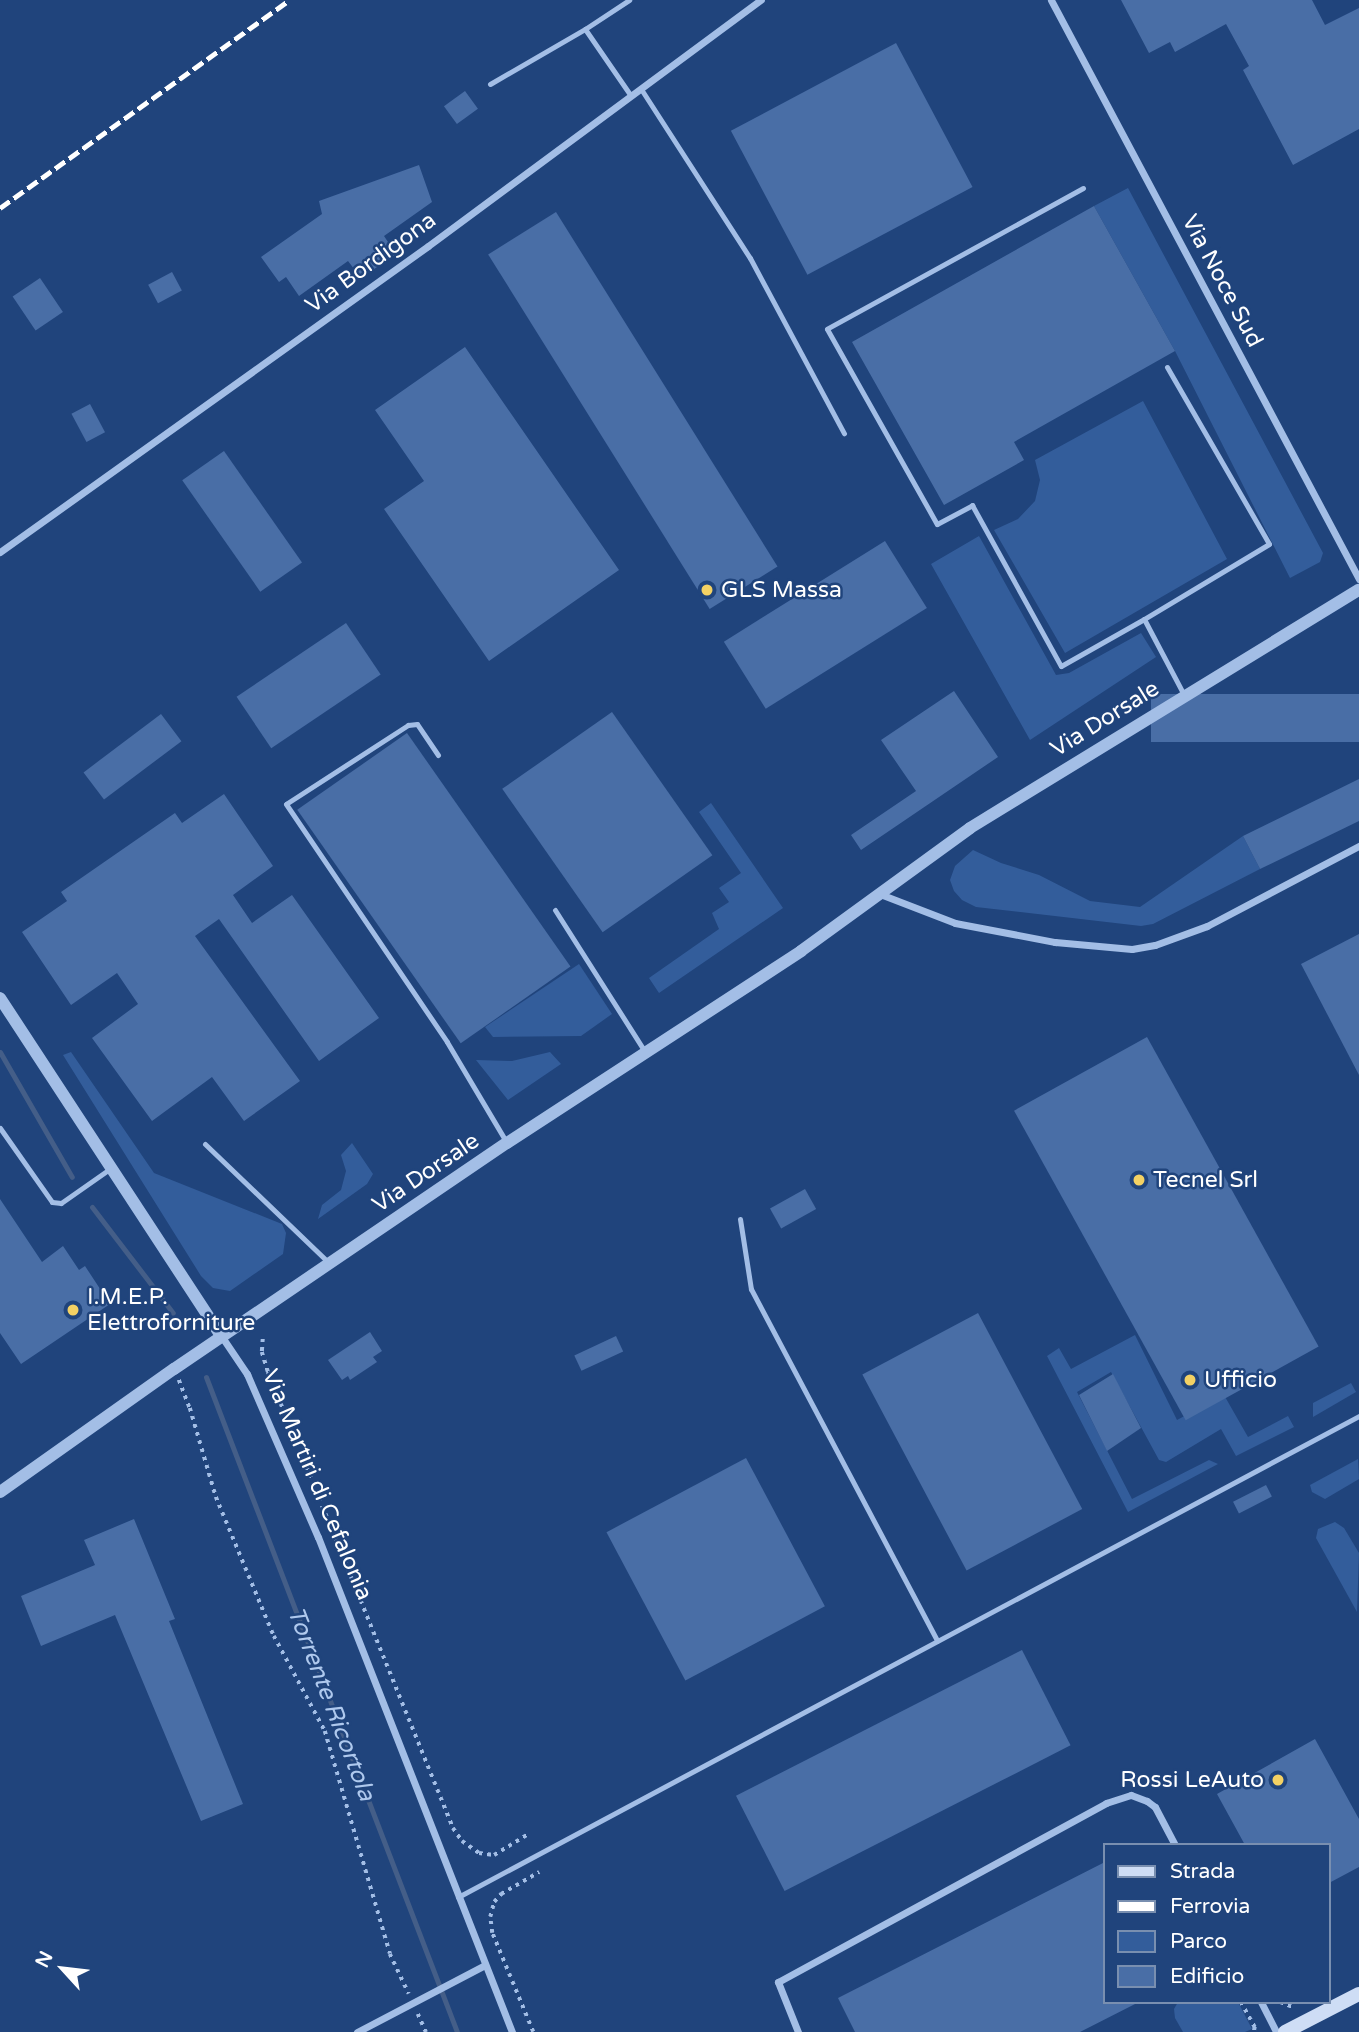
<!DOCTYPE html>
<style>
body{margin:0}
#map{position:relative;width:1359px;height:2032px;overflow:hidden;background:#20447c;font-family:"Varela Round",sans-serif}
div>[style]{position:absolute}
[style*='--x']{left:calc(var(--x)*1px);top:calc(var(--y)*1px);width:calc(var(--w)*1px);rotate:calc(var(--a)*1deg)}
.green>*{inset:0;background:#335d9b}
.stream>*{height:5px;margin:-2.5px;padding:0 2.5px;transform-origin:2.5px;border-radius:2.5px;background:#445e88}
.building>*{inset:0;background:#496ea6;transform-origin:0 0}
.path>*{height:3.5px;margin-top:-1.75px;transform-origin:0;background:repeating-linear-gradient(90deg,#a3bee6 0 3.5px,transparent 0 8.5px)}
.service>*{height:5px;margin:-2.5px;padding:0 2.5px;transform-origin:2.5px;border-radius:2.5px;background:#a3bee6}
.minor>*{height:7px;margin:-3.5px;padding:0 3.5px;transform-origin:3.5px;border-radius:3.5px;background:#a3bee6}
.tertiary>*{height:12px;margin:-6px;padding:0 6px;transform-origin:6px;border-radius:6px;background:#a3bee6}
.secondary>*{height:14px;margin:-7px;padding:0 7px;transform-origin:7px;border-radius:7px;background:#ceddf5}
.rail>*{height:5px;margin-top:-2.5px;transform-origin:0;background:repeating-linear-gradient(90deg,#fff 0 12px,transparent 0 17px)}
.dots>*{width:19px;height:19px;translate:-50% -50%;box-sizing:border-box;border:4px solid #20447c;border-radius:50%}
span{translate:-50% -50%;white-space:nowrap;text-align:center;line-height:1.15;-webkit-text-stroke:5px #20447c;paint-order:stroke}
.street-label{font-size:23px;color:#fff}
.poi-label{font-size:23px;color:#fff}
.left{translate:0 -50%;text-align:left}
.right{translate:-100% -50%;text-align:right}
.water-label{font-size:24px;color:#afc9ee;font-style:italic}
.legend{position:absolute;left:1103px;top:1843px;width:228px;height:161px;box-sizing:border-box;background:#20447c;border:2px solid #798fb0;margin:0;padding:9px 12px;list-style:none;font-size:21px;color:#fff}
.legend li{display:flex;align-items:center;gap:14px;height:35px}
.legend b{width:35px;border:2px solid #798fb0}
.north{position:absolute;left:28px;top:1934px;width:70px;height:70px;-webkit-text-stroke:5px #20447c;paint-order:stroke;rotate:297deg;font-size:19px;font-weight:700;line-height:28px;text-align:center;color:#fff}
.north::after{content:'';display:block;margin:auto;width:24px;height:32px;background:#fff;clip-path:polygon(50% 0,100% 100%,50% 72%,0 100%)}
</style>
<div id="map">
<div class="green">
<div style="clip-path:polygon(1128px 188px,1323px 553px,1320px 562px,1290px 578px,1175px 351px,1094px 206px)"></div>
<div style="clip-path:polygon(1143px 401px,1227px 559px,1065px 653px,994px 530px,1018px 519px,1035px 501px,1040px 480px,1035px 460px)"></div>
<div style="clip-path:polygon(979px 536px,1056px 675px,1069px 673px,1141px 633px,1156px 657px,1030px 740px,931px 564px)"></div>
<div style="clip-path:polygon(711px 803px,783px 908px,659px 993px,649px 978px,719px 929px,712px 913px,729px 902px,719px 888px,741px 873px,699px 812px)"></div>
<div style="clip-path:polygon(1243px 836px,1260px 869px,1153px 924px,1141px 926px,976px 907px,962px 900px,954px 891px,950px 880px,955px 866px,973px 850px,1001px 863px,1039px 875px,1090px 901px,1140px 907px)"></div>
<div style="clip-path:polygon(579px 964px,612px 1014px,581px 1036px,493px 1037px,485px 1027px)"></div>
<div style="clip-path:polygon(71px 1052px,154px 1173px,282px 1224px,286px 1233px,283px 1254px,230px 1291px,213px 1288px,201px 1276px,63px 1055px)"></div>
<div style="clip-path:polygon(550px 1052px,561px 1064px,508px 1100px,476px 1060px,512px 1061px)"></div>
<div style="clip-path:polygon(352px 1143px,373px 1174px,367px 1184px,318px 1219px,322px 1205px,341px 1190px,346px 1171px,341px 1155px)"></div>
<div style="clip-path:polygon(1135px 1335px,1177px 1420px,1224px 1395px,1248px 1437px,1288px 1416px,1294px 1427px,1236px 1456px,1221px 1429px,1166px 1462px,1159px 1460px,1111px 1372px,1077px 1392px,1132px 1499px,1209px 1460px,1218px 1464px,1128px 1512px,1047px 1356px,1059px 1348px,1071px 1369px)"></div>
<div style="clip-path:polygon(1351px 1383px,1356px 1392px,1313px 1417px,1313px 1403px)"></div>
<div style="clip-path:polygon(1358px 1459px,1359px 1479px,1325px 1499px,1312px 1492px,1310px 1485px)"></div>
<div style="clip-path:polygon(1335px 1522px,1344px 1528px,1359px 1553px,1357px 1612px,1316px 1538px,1318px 1529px)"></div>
<div style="clip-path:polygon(1178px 2002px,1238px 2002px,1252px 2029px,1245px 2032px,1183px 2032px,1175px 2018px,1174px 2009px)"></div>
</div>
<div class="stream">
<div style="--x:0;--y:1052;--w:144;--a:60.1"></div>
<div style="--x:92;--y:1207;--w:133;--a:52.6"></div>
<div style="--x:206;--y:1377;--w:701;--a:69.03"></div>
</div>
<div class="building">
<div style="clip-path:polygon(1121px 0,1312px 0,1325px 25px,1359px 8px,1359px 129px,1293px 165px,1243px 70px,1249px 66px,1226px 24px,1175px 52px,1170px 42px,1149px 53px)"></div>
<div style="left:896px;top:43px;width:163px;height:187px;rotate:62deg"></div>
<div style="left:465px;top:91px;width:22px;height:26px;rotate:54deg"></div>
<div style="clip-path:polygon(419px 165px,432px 202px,384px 236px,396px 254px,361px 278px,348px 261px,299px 296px,286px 277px,279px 282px,261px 257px,322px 214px,319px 201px)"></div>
<div style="clip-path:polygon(1094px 206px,1175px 351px,1014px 442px,1024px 460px,944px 505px,852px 342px)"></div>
<div style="left:556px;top:212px;width:418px;height:80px;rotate:58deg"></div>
<div style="left:172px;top:272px;width:21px;height:27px;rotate:62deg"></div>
<div style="left:40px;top:278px;width:41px;height:33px;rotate:56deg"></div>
<div style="clip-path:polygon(465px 347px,619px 570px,489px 661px,384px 509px,424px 481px,375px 410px)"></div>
<div style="left:90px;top:404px;width:32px;height:21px;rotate:62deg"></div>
<div style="left:224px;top:451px;width:136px;height:51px;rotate:55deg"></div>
<div style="left:885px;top:541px;width:79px;height:190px;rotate:58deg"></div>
<div style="left:346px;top:623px;width:62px;height:132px;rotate:56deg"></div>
<div style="clip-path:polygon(954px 691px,998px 757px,861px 850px,851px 835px,916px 791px,881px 740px)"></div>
<div style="left:1359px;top:694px;width:48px;height:208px;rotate:90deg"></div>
<div style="left:612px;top:712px;width:175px;height:134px;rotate:55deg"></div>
<div style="left:161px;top:714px;width:34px;height:97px;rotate:53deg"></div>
<div style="left:407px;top:733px;width:285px;height:134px;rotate:55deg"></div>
<div style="clip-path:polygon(1359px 779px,1359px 821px,1260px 869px,1243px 836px)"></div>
<div style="clip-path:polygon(224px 794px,273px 866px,233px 895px,252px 923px,292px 895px,379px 1018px,319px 1061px,219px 919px,195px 936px,300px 1081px,244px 1121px,212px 1077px,152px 1121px,92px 1038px,138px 1004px,117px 973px,71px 1005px,22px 932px,67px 901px,61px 892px,175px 813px,182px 823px)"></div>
<div style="clip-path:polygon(1359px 934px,1359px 1075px,1301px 964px)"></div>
<div style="left:1147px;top:1037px;width:354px;height:152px;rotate:61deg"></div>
<div style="left:805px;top:1189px;width:23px;height:40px;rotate:61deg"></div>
<div style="clip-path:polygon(0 1199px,42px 1262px,63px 1246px,79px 1270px,85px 1266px,110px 1304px,21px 1364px,0 1333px)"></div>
<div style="left:978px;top:1313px;width:222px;height:131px;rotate:62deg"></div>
<div style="clip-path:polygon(370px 1332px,382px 1351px,373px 1357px,377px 1362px,350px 1380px,348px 1376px,342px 1380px,328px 1360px)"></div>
<div style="left:616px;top:1336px;width:17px;height:46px;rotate:65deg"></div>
<div style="clip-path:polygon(1113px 1374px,1141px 1428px,1107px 1451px,1079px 1395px)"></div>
<div style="left:746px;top:1458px;width:168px;height:158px;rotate:62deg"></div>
<div style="left:1266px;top:1485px;width:13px;height:37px;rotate:63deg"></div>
<div style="clip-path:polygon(134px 1519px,175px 1619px,169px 1621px,243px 1804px,201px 1821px,115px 1615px,41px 1646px,21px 1596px,95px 1565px,84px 1540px)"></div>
<div style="left:1022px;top:1650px;width:107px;height:321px;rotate:63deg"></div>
<div style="clip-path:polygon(1315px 1739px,1359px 1819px,1359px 1867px,1329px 1883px,1329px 1845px,1245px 1845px,1217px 1794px)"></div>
<div style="clip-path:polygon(1105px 1862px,1105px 2002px,1139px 2002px,1080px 2032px,855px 2032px,838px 1998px)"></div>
</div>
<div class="path">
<div style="--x:263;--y:1339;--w:13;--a:94"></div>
<div style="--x:262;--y:1352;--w:21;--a:73"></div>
<div style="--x:268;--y:1372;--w:492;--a:67.9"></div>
<div style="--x:453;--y:1828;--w:16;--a:55"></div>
<div style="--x:462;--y:1841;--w:21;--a:35"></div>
<div style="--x:479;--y:1853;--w:15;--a:8"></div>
<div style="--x:494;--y:1855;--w:42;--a:-31.4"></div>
<div style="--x:179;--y:1380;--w:30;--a:69"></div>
<div style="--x:190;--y:1408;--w:93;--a:73.7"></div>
<div style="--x:216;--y:1497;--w:151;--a:67.4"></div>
<div style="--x:274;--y:1636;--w:108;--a:61.8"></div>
<div style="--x:325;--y:1731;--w:232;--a:73.7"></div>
<div style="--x:390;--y:1954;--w:44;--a:64.6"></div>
<div style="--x:1241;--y:2002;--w:29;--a:61"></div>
<div style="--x:1255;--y:2027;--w:5;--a:101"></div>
<div style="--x:1280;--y:2002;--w:16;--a:22"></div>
<div style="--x:418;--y:2014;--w:20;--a:66"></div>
<div style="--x:533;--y:2032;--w:107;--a:-112.5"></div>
<div style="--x:492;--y:1933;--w:16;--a:-97"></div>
<div style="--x:490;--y:1917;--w:16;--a:-75"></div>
<div style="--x:494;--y:1902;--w:11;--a:-49"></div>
<div style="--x:501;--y:1894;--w:44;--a:-30.1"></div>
</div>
<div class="service">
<div style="--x:585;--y:29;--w:81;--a:55.5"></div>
<div style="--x:490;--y:84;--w:110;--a:-30.1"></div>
<div style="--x:585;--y:29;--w:53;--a:-33.4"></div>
<div style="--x:641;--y:89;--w:201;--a:57.2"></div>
<div style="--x:750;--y:258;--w:199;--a:61.8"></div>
<div style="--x:1083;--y:188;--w:292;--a:151.2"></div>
<div style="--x:827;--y:329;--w:224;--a:60.6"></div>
<div style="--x:937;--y:524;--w:40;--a:-28"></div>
<div style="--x:972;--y:505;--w:184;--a:61.1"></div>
<div style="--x:1061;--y:666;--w:95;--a:-29.5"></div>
<div style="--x:1167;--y:367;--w:204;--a:60"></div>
<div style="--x:1269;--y:544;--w:146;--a:149"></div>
<div style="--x:1144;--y:619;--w:86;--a:62.2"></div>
<div style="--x:438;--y:755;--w:37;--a:-124"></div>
<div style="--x:417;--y:724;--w:9;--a:174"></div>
<div style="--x:408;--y:725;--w:145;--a:147.1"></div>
<div style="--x:286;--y:804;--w:287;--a:55.9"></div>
<div style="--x:447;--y:1042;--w:117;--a:59.3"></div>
<div style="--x:555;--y:910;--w:168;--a:57.6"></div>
<div style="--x:0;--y:1128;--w:90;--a:54.9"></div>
<div style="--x:52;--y:1202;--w:9;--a:6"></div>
<div style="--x:61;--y:1203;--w:61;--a:-35"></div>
<div style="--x:205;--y:1144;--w:173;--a:43.8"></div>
<div style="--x:740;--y:1219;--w:71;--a:81.1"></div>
<div style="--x:751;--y:1289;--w:398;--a:62.1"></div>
<div style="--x:458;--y:1897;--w:1021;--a:-28.1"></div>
</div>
<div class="minor">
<div style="--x:1051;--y:0;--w:656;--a:61.99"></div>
<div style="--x:0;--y:552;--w:526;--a:-35.56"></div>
<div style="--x:428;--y:246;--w:414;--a:-36.5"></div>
<div style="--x:880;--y:894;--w:80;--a:21.1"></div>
<div style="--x:955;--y:923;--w:102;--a:10.8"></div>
<div style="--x:1055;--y:942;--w:77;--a:5.2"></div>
<div style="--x:1132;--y:949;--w:23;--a:-10"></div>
<div style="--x:1155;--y:945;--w:55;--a:-20.1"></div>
<div style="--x:1207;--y:926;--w:172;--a:-27.8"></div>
<div style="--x:222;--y:1337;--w:45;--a:56"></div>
<div style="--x:247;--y:1374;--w:178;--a:66.5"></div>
<div style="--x:318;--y:1537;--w:532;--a:68.6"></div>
<div style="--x:1261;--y:2002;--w:34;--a:63"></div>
<div style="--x:357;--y:2032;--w:142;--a:-27.6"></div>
<div style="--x:798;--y:2032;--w:54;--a:-111.8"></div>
<div style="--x:778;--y:1982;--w:374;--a:-28.6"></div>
<div style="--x:1106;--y:1803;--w:26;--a:-18"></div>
<div style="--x:1131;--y:1795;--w:17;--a:21"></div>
<div style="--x:1147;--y:1801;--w:10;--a:37"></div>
<div style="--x:1155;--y:1807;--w:43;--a:62.2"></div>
</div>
<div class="tertiary">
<div style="--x:0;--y:998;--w:405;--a:56.8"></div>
<div style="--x:0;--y:1492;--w:213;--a:-35.3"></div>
<div style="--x:174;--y:1369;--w:402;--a:-34.2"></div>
<div style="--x:507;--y:1143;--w:351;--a:-33.1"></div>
<div style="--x:801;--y:951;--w:209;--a:-36"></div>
<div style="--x:970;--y:828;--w:456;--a:-31.5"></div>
</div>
<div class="secondary">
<div style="--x:1285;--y:2032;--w:83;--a:-27.2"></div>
</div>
<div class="rail">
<div style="--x:0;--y:208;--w:356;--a:-35.7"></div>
</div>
<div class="dots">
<div style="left:707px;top:590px;background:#f3d164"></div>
<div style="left:1139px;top:1180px;background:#f3d164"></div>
<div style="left:73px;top:1310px;background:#f3d164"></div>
<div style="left:1190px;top:1380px;background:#f3d164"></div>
<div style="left:1278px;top:1780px;background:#f3d164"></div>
</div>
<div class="street-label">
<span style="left:371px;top:263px;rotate:-36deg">Via Bordigona</span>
<span style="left:1222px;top:281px;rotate:62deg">Via Noce Sud</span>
<span style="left:1105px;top:719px;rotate:-32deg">Via Dorsale</span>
<span style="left:426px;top:1173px;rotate:-34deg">Via Dorsale</span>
<span style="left:317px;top:1485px;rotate:67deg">Via Martiri di Cefalonia</span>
</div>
<div class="poi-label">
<span class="left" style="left:721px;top:590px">GLS Massa</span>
<span class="left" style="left:1153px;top:1180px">Tecnel Srl</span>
<span class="left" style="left:87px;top:1310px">I.M.E.P.<br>Elettroforniture</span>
<span class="left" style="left:1204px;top:1380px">Ufficio</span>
<span class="right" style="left:1264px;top:1780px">Rossi LeAuto</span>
</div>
<div class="water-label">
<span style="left:331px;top:1704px;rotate:69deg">Torrente Ricortola</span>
</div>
<ul class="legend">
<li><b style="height:9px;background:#ceddf5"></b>Strada</li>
<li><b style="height:9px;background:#fff"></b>Ferrovia</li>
<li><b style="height:19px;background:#335d9b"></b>Parco</li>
<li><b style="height:19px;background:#496ea6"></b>Edificio</li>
</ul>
<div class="north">N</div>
</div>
